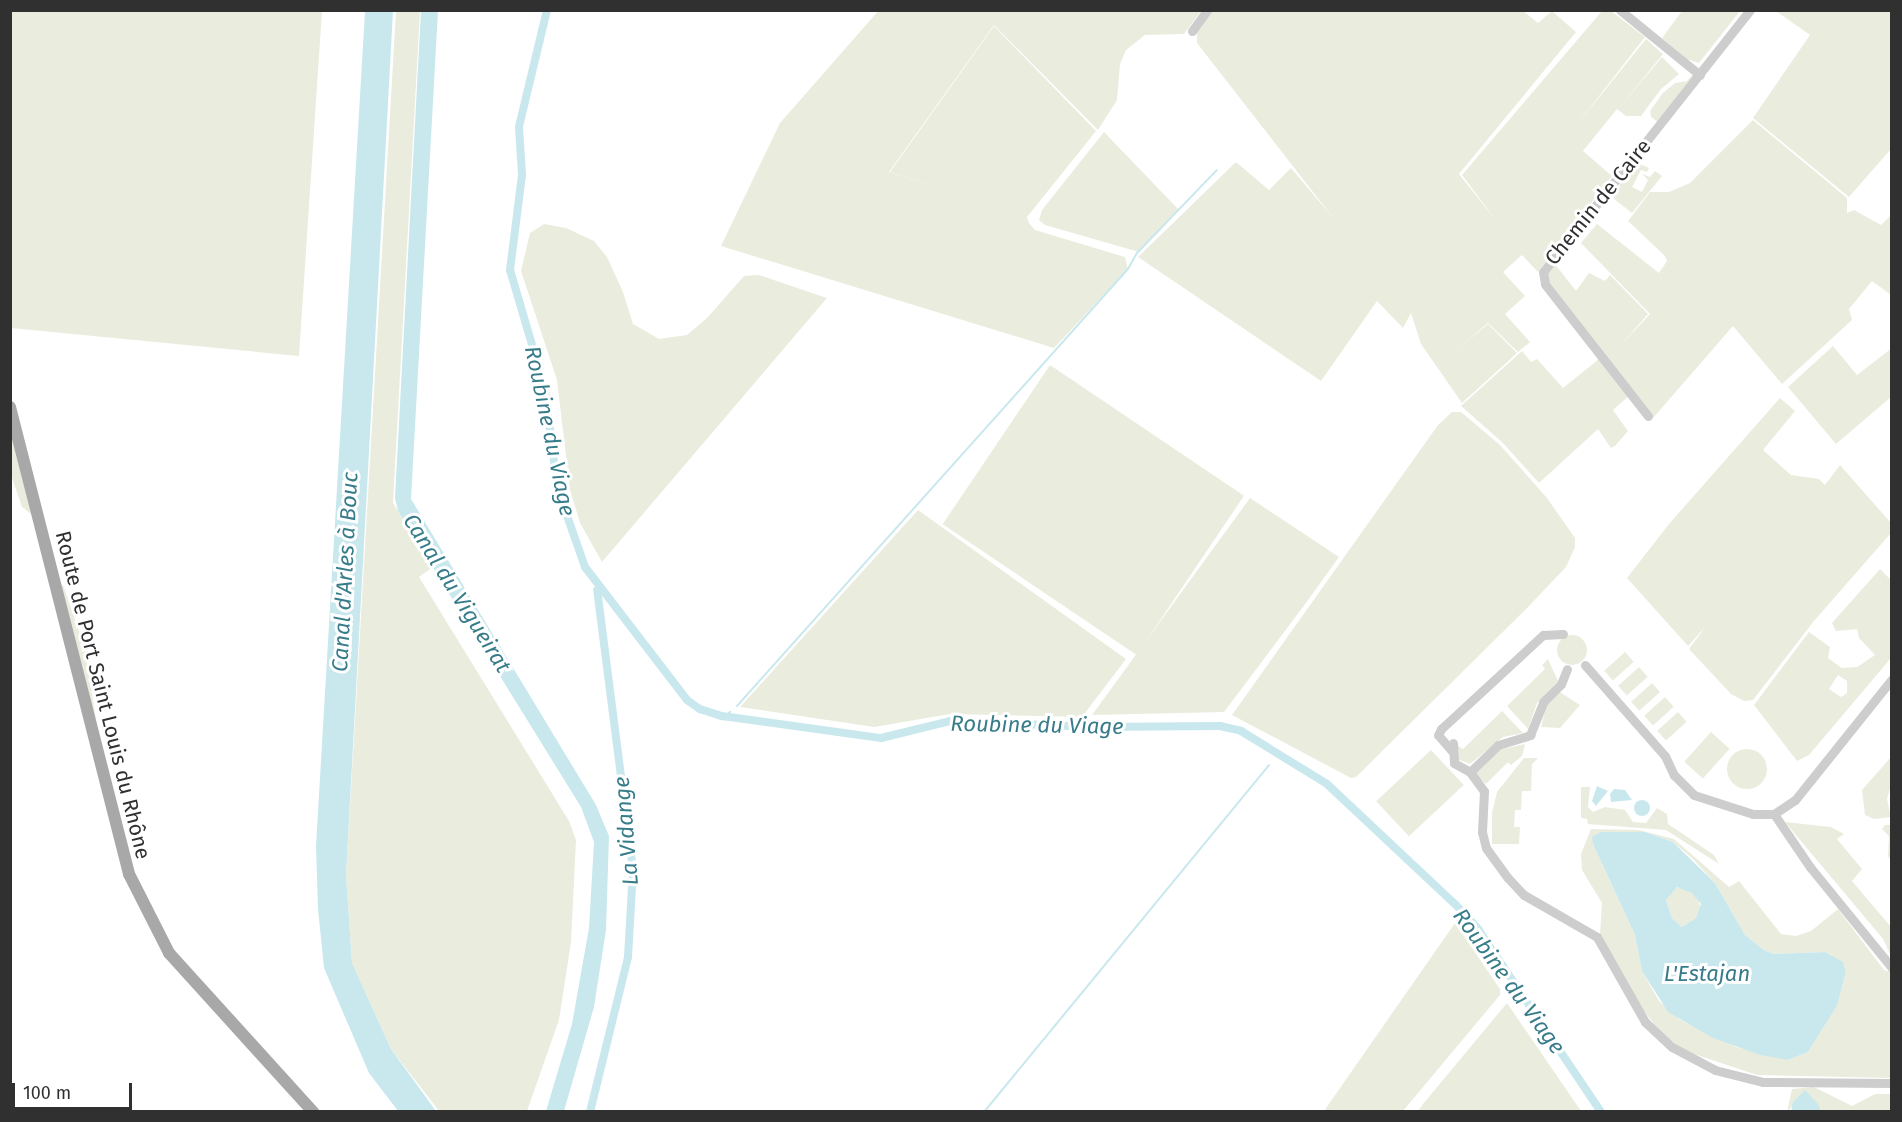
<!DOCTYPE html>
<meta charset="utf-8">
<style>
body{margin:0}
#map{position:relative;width:1902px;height:1122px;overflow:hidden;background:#fff;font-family:"Fira Sans",sans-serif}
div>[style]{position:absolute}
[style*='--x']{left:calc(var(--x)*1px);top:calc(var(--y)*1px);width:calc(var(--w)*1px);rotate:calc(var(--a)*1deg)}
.green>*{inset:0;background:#eaedde;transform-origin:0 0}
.round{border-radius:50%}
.water>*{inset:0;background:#c9e8ee}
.stream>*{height:2px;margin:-1px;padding:0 1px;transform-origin:1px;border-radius:1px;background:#c9e8ee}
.canal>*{height:8px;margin:-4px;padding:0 4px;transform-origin:4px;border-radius:4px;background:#c9e8ee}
.minor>*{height:9px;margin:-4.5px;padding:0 4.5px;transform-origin:4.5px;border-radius:4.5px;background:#cdcdcd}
.major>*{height:12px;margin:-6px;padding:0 6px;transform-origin:6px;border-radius:6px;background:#a8a8a8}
span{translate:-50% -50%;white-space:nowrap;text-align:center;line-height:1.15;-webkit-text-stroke:6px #fff;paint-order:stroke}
.street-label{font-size:21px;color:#303030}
.water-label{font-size:22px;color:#367c89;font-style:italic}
.frame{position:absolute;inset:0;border:12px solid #303030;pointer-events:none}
.scale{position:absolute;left:12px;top:1083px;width:120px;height:27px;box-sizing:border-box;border:3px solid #303030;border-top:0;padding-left:8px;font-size:18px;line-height:21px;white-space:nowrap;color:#303030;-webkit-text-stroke:4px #fff;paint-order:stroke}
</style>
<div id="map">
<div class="green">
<div style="clip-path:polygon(11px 10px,322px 11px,299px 356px,11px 328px)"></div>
<div style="clip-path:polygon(879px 10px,1201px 11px,1184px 34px,1145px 35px,1126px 50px,1120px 64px,1117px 100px,1098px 130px,994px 25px,889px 172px,948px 191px,890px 172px,994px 26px,1096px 131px,1027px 217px,1029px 223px,1035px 230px,1125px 257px,1128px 269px,1054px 348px,721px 246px,780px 123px)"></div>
<div style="clip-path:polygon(1522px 10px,1538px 23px,1552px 11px,1576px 32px,1459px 174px,1498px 223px,1462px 175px,1602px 11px,1611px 11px,1645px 37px,1575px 127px,1646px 39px,1663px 54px,1620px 107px,1662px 57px,1679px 74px,1661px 89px,1641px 116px,1626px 116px,1617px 109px,1583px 151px,1612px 176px,1538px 272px,1522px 255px,1503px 272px,1525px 296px,1505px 314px,1530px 342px,1518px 352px,1488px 323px,1455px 351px,1488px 324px,1517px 353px,1462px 403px,1421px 344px,1411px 313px,1403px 328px,1377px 301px,1321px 381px,1138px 257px,1236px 162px,1269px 190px,1291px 168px,1334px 219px,1197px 43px,1197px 31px,1211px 11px)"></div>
<div style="clip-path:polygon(396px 11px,420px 11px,393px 503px,433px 567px,419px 577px,569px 821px,576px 840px,571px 942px,559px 1020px,527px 1111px,439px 1111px,391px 1049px,352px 963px,346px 875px)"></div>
<div style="clip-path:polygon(1682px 11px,1740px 11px,1699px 63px,1687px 59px,1662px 38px)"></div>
<div style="clip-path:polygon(1776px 11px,1891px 12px,1891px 149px,1849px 197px,1753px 118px,1810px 35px)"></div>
<div style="clip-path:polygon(1693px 74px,1697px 76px,1659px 123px,1651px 117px,1650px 111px,1663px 93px,1675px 83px,1687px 81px)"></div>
<div style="clip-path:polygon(1753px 120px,1847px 198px,1847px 213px,1854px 210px,1881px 225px,1891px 215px,1891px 295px,1872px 281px,1849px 309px,1852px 320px,1782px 384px,1733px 326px,1653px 418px,1545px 279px,1548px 270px,1555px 264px,1576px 291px,1589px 273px,1605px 281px,1610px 275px,1648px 314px,1621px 345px,1650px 314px,1581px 243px,1597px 224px,1659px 273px,1667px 261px,1665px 256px,1628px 221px,1650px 192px,1669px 192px,1690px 183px)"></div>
<div style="clip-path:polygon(1104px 132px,1179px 210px,1139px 252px,1045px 225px,1039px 220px,1042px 210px)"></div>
<div style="clip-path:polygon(1640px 164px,1649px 168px,1647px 172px,1641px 170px,1632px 187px,1642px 192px,1648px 180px,1642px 174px,1650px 177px,1655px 171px,1662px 176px,1632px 213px,1609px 195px)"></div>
<div style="clip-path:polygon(544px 224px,566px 228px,594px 241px,607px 257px,623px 292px,633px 324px,659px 339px,687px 335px,707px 318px,744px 276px,759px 275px,827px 298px,602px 562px,580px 523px,570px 490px,557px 380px,521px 271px,530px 233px)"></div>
<div style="clip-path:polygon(1833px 346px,1857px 375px,1892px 348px,1891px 397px,1836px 444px,1788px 387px)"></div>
<div style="clip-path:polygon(1522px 351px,1531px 362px,1537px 359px,1563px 388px,1599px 359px,1630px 395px,1613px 410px,1628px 431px,1615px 446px,1611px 448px,1598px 429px,1539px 483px,1503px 443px,1461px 406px)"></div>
<div style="left:1050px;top:365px;width:234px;height:192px;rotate:34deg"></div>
<div style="clip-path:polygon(1780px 398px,1795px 411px,1763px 450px,1791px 475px,1819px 479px,1825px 485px,1840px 465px,1891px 523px,1891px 533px,1814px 621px,1753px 700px,1744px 701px,1731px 694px,1689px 649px,1706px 626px,1688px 646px,1627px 578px,1669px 524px)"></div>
<div style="clip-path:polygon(1452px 412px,1461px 412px,1500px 445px,1547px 498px,1575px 538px,1575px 547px,1566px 567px,1528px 607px,1356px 777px,1351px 778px,1232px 715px,1438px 425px)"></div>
<div style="clip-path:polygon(10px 427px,31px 514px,22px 507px,11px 475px)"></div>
<div style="clip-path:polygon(1250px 498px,1339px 557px,1303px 607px,1224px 712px,1092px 715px)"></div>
<div style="clip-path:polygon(918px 510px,1126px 659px,1082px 717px,950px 714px,874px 727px,740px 707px)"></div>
<div style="clip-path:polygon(evenodd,1880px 569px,1891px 580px,1891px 658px,1809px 755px,1797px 761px,1754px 705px,1809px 632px,1830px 647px,1828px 658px,1842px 668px,1857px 667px,1875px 655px,1859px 638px,1857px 629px,1836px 631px,1832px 623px,1880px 569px,1838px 675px,1847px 681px,1847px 693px,1841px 697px,1829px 689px,1838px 675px)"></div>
<div style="clip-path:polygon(63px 585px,85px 648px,99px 740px,60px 586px)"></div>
<div class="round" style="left:1557px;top:635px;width:30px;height:30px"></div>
<div style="left:1625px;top:652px;width:13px;height:28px;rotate:48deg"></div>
<div style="clip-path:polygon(1548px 659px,1558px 681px,1537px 703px,1528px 729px,1507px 706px,1545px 669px,1542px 665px)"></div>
<div style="left:1639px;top:667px;width:13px;height:28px;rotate:48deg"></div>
<div style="left:1652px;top:683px;width:12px;height:28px;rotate:48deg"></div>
<div style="clip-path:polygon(1558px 691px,1580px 705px,1560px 728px,1541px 727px,1548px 699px)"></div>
<div style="left:1665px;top:697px;width:13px;height:28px;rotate:48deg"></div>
<div style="clip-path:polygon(1502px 711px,1523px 733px,1503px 737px,1470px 764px,1457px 759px,1458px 746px,1463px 749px)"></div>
<div style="left:1678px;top:712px;width:13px;height:28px;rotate:48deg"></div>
<div style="left:1711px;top:732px;width:25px;height:40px;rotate:42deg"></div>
<div style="clip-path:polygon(1525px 744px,1522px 756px,1511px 765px,1508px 762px,1486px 784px,1474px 773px,1494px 751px)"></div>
<div class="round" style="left:1727px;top:749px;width:40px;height:40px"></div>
<div style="left:1431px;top:750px;width:48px;height:75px;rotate:47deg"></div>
<div style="clip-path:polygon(1891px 757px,1891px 785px,1887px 799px,1891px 817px,1874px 819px,1865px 815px,1862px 790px)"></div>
<div style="clip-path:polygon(1524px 758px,1538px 758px,1532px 764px,1531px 791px,1522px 791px,1521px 810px,1515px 810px,1514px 827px,1520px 827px,1519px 844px,1492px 844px,1492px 813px,1497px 792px)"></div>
<div style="clip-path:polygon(1590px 787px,1588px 807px,1593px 812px,1605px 807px,1625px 810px,1633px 822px,1646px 823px,1657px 808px,1667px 814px,1668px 824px,1714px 855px,1719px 864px,1666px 830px,1588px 824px,1587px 819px,1581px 818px,1581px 787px)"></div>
<div style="clip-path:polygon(1785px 822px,1831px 827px,1844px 834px,1837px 839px,1862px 869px,1852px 881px,1891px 927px,1891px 956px,1883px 939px)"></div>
<div style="clip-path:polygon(1885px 825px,1891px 825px,1891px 861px,1888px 856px,1889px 836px,1882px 829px)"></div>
<div style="clip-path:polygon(evenodd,1591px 829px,1639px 830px,1674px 839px,1729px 887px,1739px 881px,1781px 934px,1796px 936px,1811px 931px,1838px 909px,1884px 970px,1891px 972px,1891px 1078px,1757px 1075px,1685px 1051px,1659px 1031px,1638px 1003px,1600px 934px,1602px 903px,1582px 870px,1581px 854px,1591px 829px,1645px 832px,1673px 842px,1692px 858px,1715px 883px,1745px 935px,1764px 950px,1774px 954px,1825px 952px,1843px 963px,1846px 972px,1837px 1006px,1808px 1052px,1788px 1060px,1736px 1047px,1679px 1019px,1659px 1001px,1642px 971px,1635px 935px,1593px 844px,1626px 833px,1645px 832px)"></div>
<div style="clip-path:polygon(1682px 887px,1697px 896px,1701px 909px,1696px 918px,1682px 927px,1672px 918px,1666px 900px,1673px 888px)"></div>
<div style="clip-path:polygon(1455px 923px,1500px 989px,1500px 995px,1403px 1111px,1324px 1111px)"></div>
<div style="clip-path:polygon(1507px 1003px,1581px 1111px,1418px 1111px,1423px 1104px)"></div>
<div style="clip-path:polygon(1814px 1087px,1852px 1106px,1875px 1094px,1891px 1094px,1891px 1111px,1821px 1112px,1806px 1091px,1787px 1112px,1792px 1089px)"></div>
</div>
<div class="water">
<div style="clip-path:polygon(365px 11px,393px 11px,346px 875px,352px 963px,391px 1049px,436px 1111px,398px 1111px,369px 1073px,324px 968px,318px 909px,316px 846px)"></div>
<div style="clip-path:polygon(421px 11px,438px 11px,411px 499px,596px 805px,609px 836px,606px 930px,594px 1007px,564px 1111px,546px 1111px,572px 1024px,589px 928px,594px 842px,581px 807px,398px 511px,395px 498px)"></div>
<div style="clip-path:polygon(1597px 786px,1608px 791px,1596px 806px,1592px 801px)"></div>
<div style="clip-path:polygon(1614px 789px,1625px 790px,1632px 800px,1611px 802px,1610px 794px)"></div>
<div class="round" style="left:1634px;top:800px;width:16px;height:16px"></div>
<div style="clip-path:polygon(evenodd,1601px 832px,1645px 832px,1673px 842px,1715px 883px,1745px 935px,1764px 950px,1774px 954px,1825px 952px,1843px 962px,1846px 972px,1837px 1006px,1808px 1052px,1788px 1060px,1760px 1055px,1713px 1038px,1668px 1012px,1642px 971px,1635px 935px,1593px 844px,1592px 837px,1601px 832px,1677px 887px,1692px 893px,1701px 904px,1696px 918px,1682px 927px,1672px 918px,1666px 900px,1677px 887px)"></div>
<div style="clip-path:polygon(1805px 1090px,1818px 1104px,1821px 1111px,1791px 1111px,1793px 1102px)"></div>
</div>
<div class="stream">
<div style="--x:737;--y:706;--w:586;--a:-48.18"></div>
<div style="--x:1128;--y:269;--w:18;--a:-61"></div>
<div style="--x:1137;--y:253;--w:115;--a:-46.1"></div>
<div style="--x:726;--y:716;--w:6;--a:-45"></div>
<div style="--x:984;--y:1112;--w:449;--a:-50.6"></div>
</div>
<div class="canal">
<div style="--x:547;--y:10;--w:120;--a:103.5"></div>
<div style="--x:519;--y:127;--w:48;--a:86.4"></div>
<div style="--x:522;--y:175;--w:96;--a:97.2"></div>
<div style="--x:510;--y:270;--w:124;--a:73.6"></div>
<div style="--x:545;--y:389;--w:99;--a:83"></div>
<div style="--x:557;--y:487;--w:85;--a:70.7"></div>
<div style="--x:585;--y:567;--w:168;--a:52.5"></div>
<div style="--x:687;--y:700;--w:16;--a:35"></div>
<div style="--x:700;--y:709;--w:23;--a:18"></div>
<div style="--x:722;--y:716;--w:161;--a:7.9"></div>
<div style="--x:881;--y:738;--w:71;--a:-13.8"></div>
<div style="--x:950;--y:721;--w:143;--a:2.4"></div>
<div style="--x:1093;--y:727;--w:127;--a:-0.5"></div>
<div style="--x:1220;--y:726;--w:22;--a:13"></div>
<div style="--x:1241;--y:731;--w:101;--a:31.6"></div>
<div style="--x:1327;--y:784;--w:177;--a:43.2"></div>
<div style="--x:1456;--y:905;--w:33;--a:47"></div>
<div style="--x:1478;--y:929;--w:220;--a:56.1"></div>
<div style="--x:590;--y:1112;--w:160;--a:-76.2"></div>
<div style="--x:628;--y:957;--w:87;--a:-86.7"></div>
<div style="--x:633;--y:870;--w:282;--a:-97.3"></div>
</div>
<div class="minor">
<div style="--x:1620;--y:10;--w:103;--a:39.1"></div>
<div style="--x:1192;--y:31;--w:26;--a:-54"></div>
<div style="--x:1648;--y:416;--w:167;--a:-128"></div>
<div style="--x:1545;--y:284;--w:12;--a:-99"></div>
<div style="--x:1543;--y:272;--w:334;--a:-51.7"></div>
<div style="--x:1585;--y:665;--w:121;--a:48.7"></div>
<div style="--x:1665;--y:756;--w:21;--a:65"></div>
<div style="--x:1674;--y:775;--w:28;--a:45"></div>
<div style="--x:1694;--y:795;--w:62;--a:17.9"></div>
<div style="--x:1753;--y:814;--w:21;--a:0"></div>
<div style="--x:1774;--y:814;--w:64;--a:55.8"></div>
<div style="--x:1810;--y:867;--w:130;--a:50.9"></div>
<div style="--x:1453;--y:743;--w:20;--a:87"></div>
<div style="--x:1454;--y:763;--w:18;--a:29"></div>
<div style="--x:1470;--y:772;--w:24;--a:54"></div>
<div style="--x:1484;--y:791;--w:41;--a:92.8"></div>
<div style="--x:1482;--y:832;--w:16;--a:76"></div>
<div style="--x:1486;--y:848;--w:37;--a:54"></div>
<div style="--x:1508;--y:878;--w:23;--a:47"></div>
<div style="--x:1524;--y:895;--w:84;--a:29.9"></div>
<div style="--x:1597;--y:937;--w:98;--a:60.5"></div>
<div style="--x:1645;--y:1022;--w:37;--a:43"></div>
<div style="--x:1672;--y:1047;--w:49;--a:28.1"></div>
<div style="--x:1715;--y:1070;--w:49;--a:14"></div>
<div style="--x:1763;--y:1082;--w:129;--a:0.4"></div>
<div style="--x:1452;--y:751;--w:21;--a:-131"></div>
<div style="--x:1438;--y:735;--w:7;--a:-63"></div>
<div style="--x:1441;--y:729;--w:139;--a:-42.7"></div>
<div style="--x:1543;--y:635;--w:20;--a:-3"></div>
<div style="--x:1470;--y:772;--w:39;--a:-44"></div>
<div style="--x:1498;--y:745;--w:34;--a:-17"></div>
<div style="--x:1530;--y:735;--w:35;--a:-68"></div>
<div style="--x:1543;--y:702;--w:25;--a:-45"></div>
<div style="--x:1561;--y:684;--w:16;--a:-68"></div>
<div style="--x:1774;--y:814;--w:25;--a:-34"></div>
<div style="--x:1795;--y:800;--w:155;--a:-51.3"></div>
</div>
<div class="major">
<div style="--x:10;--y:407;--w:482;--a:75.7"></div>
<div style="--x:129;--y:874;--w:89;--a:63.1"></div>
<div style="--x:169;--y:953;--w:215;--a:47.8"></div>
</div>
<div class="street-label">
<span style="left:1598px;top:202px;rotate:-51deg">Chemin de Caire</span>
<span style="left:103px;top:695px;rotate:76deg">Route de Port Saint Louis du Rhône</span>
</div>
<div class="water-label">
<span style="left:550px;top:431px;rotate:78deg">Roubine du Viage</span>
<span style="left:345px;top:572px;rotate:-87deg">Canal d'Arles à Bouc</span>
<span style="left:457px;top:593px;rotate:58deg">Canal du Vigueirat</span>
<span style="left:1037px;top:725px;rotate:1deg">Roubine du Viage</span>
<span style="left:626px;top:831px;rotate:-95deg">La Vidange</span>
<span style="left:1707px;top:974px">L'Estajan</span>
<span style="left:1509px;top:981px;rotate:54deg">Roubine du Viage</span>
</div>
<div class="frame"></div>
<div class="scale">100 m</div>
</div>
